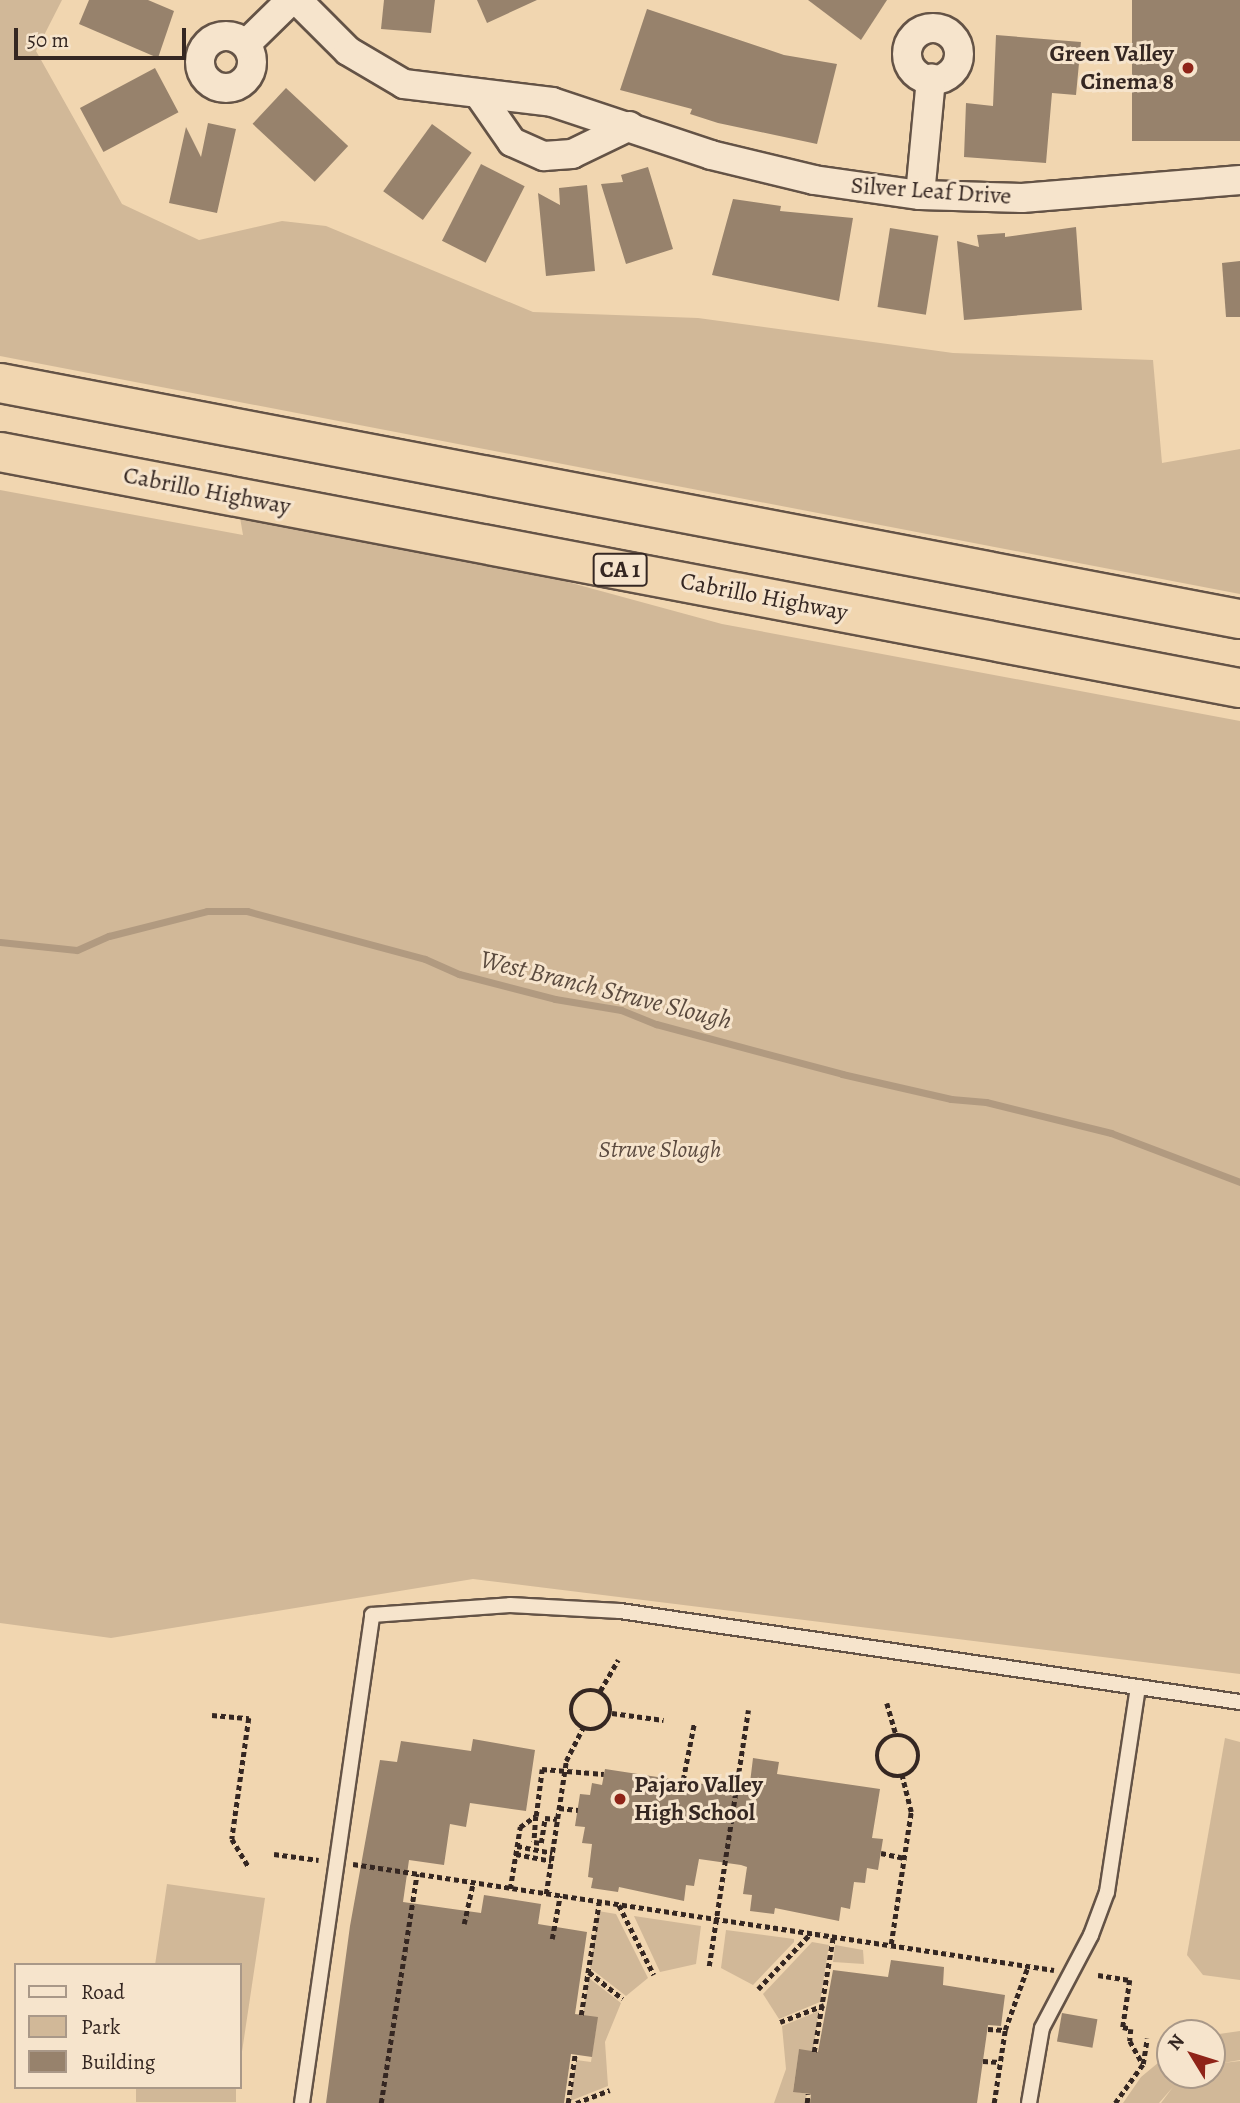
<!DOCTYPE html>
<style>
body{margin:0}
#map{position:relative;width:1240px;height:2103px;overflow:hidden;background:#f1d6b0;font-family:Alegreya,serif}
div>[style]{position:absolute}
[style*='--x']{left:calc(var(--x)*1px);top:calc(var(--y)*1px);width:calc(var(--w)*1px);rotate:calc(var(--a)*1deg)}
.green>*{inset:0;background:#d1b898;transform-origin:0 0}
.stream>*{height:7px;margin:-3.5px;padding:0 3.5px;transform-origin:3.5px;border-radius:3.5px;background:#b19a80}
.building>*{inset:0;background:#97826c;transform-origin:0 0}
.path>*{height:4.5px;margin-top:-2.25px;transform-origin:0;background:repeating-linear-gradient(90deg,#352722 0 5px,transparent 0 8.5px)}
.path>.ring{margin:-2.25px;padding:0;box-sizing:content-box;background:none;border:4.5px solid #352722;border-radius:50%}
.roads{filter:drop-shadow(2px 0 #645346) drop-shadow(-2px 0 #645346) drop-shadow(0 2px #645346) drop-shadow(0 -2px #645346)}
.lane>*{height:14px;margin:-7px;padding:0 7px;transform-origin:7px;border-radius:7px;background:#f6e4cc}
.street>*{height:28px;margin:-14px;padding:0 14px;transform-origin:14px;border-radius:14px;background:#f6e4cc}
.street>.ring{margin:-14px;padding:0;box-sizing:content-box;background:none;border:28px solid #f6e4cc;border-radius:50%}
.highway>*{height:38px;margin:-19px;padding:0 19px;transform-origin:19px;border-radius:19px;background:#f1d6b0}
.dots>*{width:19px;height:19px;translate:-50% -50%;box-sizing:border-box;border:4px solid #f6e4cc;border-radius:50%}
span{translate:-50% -50%;white-space:nowrap;text-align:center;line-height:1.15;-webkit-text-stroke:6px #f6e4cc;paint-order:stroke}
.shield-label span{padding:2px 5px;background:#f6e4cc;border:2px solid;border-radius:5px;-webkit-text-stroke-width:0}
.shield-label{font-size:23px;color:#352722;font-weight:700}
.poi-label{font-size:24px;color:#352722;font-weight:700}
.right{translate:-100% -50%;text-align:right}
.left{translate:0 -50%;text-align:left}
.street-label{font-size:24px;color:#352722}
.park-label{font-size:24px;color:#5c4b40;font-style:italic}
.water-label{font-size:26px;color:#5a4a3e;font-style:italic}
.legend{position:absolute;left:14px;top:1963px;width:228px;height:126px;box-sizing:border-box;background:#f6e4cc;border:2px solid #a99888;margin:0;padding:9px 12px;list-style:none;font-size:21px;color:#352722}
.legend li{display:flex;align-items:center;gap:14px;height:35px}
.legend b{width:35px;border:2px solid #a99888}
.north{position:absolute;left:1156px;top:2019px;width:70px;height:70px;box-sizing:border-box;background:#f6e4cc;border:2px solid #a99888;border-radius:50%;rotate:308deg;font-size:19px;font-weight:700;line-height:28px;text-align:center;color:#352722}
.north::after{content:'';display:block;margin:auto;width:24px;height:32px;background:#8f2418;clip-path:polygon(50% 0,100% 100%,50% 72%,0 100%)}
.scale{position:absolute;left:14px;top:28px;width:172px;height:32px;box-sizing:border-box;border:4px solid #352722;border-top:0;padding-left:9px;font-size:21px;line-height:24px;white-space:nowrap;color:#352722;-webkit-text-stroke:5px #f6e4cc;paint-order:stroke}
</style>
<div id="map">
<div class="green">
<div style="clip-path:polygon(0 0,62px 0,36px 51px,122px 204px,199px 240px,282px 221px,326px 226px,533px 312px,698px 318px,953px 353px,1153px 360px,1162px 463px,1240px 449px,1240px 594px,0 356px)"></div>
<div style="clip-path:polygon(0 490px,243px 535px,237px 500px,384px 532px,722px 624px,1240px 721px,1240px 1674px,473px 1579px,111px 1638px,0 1623px)"></div>
<div style="clip-path:polygon(1225px 1738px,1240px 1742px,1240px 1980px,1203px 1975px,1187px 1955px)"></div>
<div style="clip-path:polygon(167px 1884px,265px 1898px,240px 2065px,240px 1965px,155px 1965px)"></div>
<div style="clip-path:polygon(598px 1911px,616px 1914px,648px 1978px,626px 1996px,590px 1968px)"></div>
<div style="clip-path:polygon(634px 1916px,701px 1926px,696px 1964px,660px 1972px)"></div>
<div style="clip-path:polygon(726px 1930px,794px 1939px,794px 1942px,753px 1985px,721px 1968px)"></div>
<div style="clip-path:polygon(812px 1942px,829px 1945px,820px 2002px,779px 2019px,763px 1994px)"></div>
<div style="clip-path:polygon(835px 1945px,863px 1950px,864px 1964px,833px 1962px)"></div>
<div style="clip-path:polygon(589px 1978px,621px 2003px,605px 2042px,608px 2086px,570px 2101px,576px 2060px,591px 2062px,597px 2021px,582px 2018px)"></div>
<div style="clip-path:polygon(819px 2011px,813px 2052px,799px 2050px,793px 2091px,807px 2094px,805px 2103px,774px 2103px,786px 2069px,782px 2026px)"></div>
<div style="clip-path:polygon(1240px 2031px,1240px 2060px,1223px 2063px,1240px 2061px,1240px 2103px,1161px 2103px,1173px 2087px,1159px 2103px,1123px 2103px,1141px 2077px,1170px 2053px,1170px 2075px,1190px 2075px,1176px 2086px,1193px 2075px,1212px 2075px,1212px 2067px,1222px 2063px,1212px 2065px,1212px 2035px)"></div>
<div style="left:136px;top:2087px;width:100px;height:15px"></div>
</div>
<div class="stream">
<div style="--x:0;--y:942;--w:77;--a:5.9"></div>
<div style="--x:77;--y:950;--w:35;--a:-24"></div>
<div style="--x:109;--y:936;--w:101;--a:-14.3"></div>
<div style="--x:207;--y:911;--w:40;--a:0"></div>
<div style="--x:247;--y:911;--w:184;--a:15.1"></div>
<div style="--x:425;--y:959;--w:37;--a:24"></div>
<div style="--x:459;--y:974;--w:99;--a:14.6"></div>
<div style="--x:555;--y:999;--w:67;--a:9.5"></div>
<div style="--x:621;--y:1010;--w:38;--a:22"></div>
<div style="--x:656;--y:1024;--w:193;--a:15"></div>
<div style="--x:842;--y:1074;--w:112;--a:12.9"></div>
<div style="--x:951;--y:1099;--w:35;--a:5"></div>
<div style="--x:986;--y:1102;--w:129;--a:13.9"></div>
<div style="--x:1111;--y:1133;--w:138;--a:20.8"></div>
</div>
<div class="building">
<div style="clip-path:polygon(89px 0,148px 0,174px 11px,158px 58px,79px 24px)"></div>
<div style="clip-path:polygon(384px 0,435px 0,431px 33px,381px 29px)"></div>
<div style="clip-path:polygon(477px 0,537px 0,487px 23px)"></div>
<div style="clip-path:polygon(808px 0,887px 0,861px 40px)"></div>
<div style="left:1132px;top:0;width:108px;height:141px"></div>
<div style="clip-path:polygon(647px 9px,784px 55px,837px 64px,817px 144px,718px 123px,690px 114px,692px 109px,620px 90px)"></div>
<div style="clip-path:polygon(996px 35px,1081px 42px,1076px 95px,1052px 93px,1046px 163px,964px 157px,966px 103px,993px 106px)"></div>
<div style="left:155px;top:68px;width:50px;height:85px;rotate:62deg"></div>
<div style="left:286px;top:88px;width:85px;height:49px;rotate:43deg"></div>
<div style="clip-path:polygon(208px 123px,236px 129px,217px 213px,169px 203px,186px 127px,201px 157px)"></div>
<div style="left:432px;top:124px;width:49px;height:83px;rotate:36deg"></div>
<div style="left:481px;top:164px;width:49px;height:86px;rotate:27deg"></div>
<div style="clip-path:polygon(648px 167px,673px 249px,626px 264px,601px 184px,623px 182px,621px 175px)"></div>
<div style="clip-path:polygon(587px 185px,595px 271px,546px 276px,538px 193px,560px 205px,559px 188px)"></div>
<div style="clip-path:polygon(733px 199px,781px 206px,780px 211px,853px 218px,839px 301px,712px 275px)"></div>
<div style="clip-path:polygon(1076px 227px,1082px 310px,964px 320px,957px 241px,979px 247px,977px 235px,1005px 233px,1005px 237px)"></div>
<div style="left:890px;top:228px;width:49px;height:80px;rotate:9deg"></div>
<div style="clip-path:polygon(1240px 261px,1240px 317px,1226px 317px,1222px 263px)"></div>
<div style="clip-path:polygon(473px 1739px,535px 1750px,526px 1811px,470px 1803px,466px 1827px,450px 1824px,444px 1865px,409px 1860px,403px 1902px,481px 1913px,484px 1895px,541px 1904px,538px 1924px,587px 1932px,575px 2014px,598px 2017px,592px 2057px,571px 2054px,564px 2103px,326px 2103px,350px 1926px,380px 1760px,397px 1762px,401px 1741px,471px 1751px)"></div>
<div style="clip-path:polygon(753px 1758px,779px 1762px,777px 1774px,880px 1789px,872px 1838px,883px 1839px,878px 1870px,867px 1868px,865px 1883px,854px 1882px,850px 1909px,841px 1907px,839px 1921px,775px 1908px,774px 1914px,750px 1911px,752px 1895px,743px 1894px,747px 1867px,741px 1865px,699px 1859px,694px 1886px,686px 1885px,684px 1901px,619px 1887px,618px 1892px,591px 1888px,593px 1878px,588px 1877px,592px 1844px,582px 1843px,585px 1827px,575px 1826px,580px 1794px,590px 1795px,592px 1783px,602px 1785px,605px 1769px,749px 1791px)"></div>
<div style="clip-path:polygon(891px 1960px,944px 1967px,943px 1985px,1005px 1995px,1001px 2026px,988px 2025px,977px 2103px,810px 2103px,811px 2094px,793px 2092px,799px 2049px,818px 2052px,833px 1970px,888px 1977px)"></div>
<div style="left:1062px;top:2013px;width:36px;height:29px;rotate:10deg"></div>
</div>
<div class="path">
<div class="ring" style="left:571px;top:1690px;width:35.5px;height:35.5px"></div>
<div style="--x:600;--y:1691;--w:36;--a:-60"></div>
<div style="--x:887;--y:1703;--w:33;--a:74"></div>
<div style="--x:612;--y:1713;--w:52;--a:7.7"></div>
<div style="--x:212;--y:1715;--w:37;--a:5"></div>
<div style="--x:249;--y:1718;--w:122;--a:98"></div>
<div style="--x:232;--y:1839;--w:33;--a:59"></div>
<div class="ring" style="left:877px;top:1735px;width:37.5px;height:37.5px"></div>
<div style="--x:683;--y:1780;--w:57;--a:-78.9"></div>
<div style="--x:559;--y:1808;--w:19;--a:6"></div>
<div style="--x:536;--y:1816;--w:26;--a:94"></div>
<div style="--x:534;--y:1842;--w:7;--a:8"></div>
<div style="--x:541;--y:1843;--w:25;--a:-81"></div>
<div style="--x:545;--y:1818;--w:12;--a:5"></div>
<div style="--x:517;--y:1846;--w:36;--a:11"></div>
<div style="--x:881;--y:1853;--w:24;--a:12"></div>
<div style="--x:274;--y:1854;--w:45;--a:7.6"></div>
<div style="--x:516;--y:1854;--w:36;--a:11"></div>
<div style="--x:353;--y:1864;--w:709;--a:8.6"></div>
<div style="--x:510;--y:1889;--w:63;--a:-80.8"></div>
<div style="--x:520;--y:1827;--w:19;--a:-35"></div>
<div style="--x:536;--y:1816;--w:47;--a:-82.7"></div>
<div style="--x:542;--y:1769;--w:62;--a:4.6"></div>
<div style="--x:546;--y:1894;--w:134;--a:-81.4"></div>
<div style="--x:566;--y:1761;--w:37;--a:-63"></div>
<div style="--x:619;--y:1905;--w:78;--a:63.4"></div>
<div style="--x:464;--y:1924;--w:42;--a:-77.6"></div>
<div style="--x:552;--y:1939;--w:44;--a:-79.5"></div>
<div style="--x:891;--y:1944;--w:134;--a:-81.4"></div>
<div style="--x:911;--y:1812;--w:37;--a:-104"></div>
<div style="--x:709;--y:1966;--w:259;--a:-81.3"></div>
<div style="--x:589;--y:1972;--w:43;--a:38.5"></div>
<div style="--x:1098;--y:1975;--w:32;--a:9"></div>
<div style="--x:1130;--y:1980;--w:48;--a:98.5"></div>
<div style="--x:1123;--y:2027;--w:8;--a:14"></div>
<div style="--x:1131;--y:2029;--w:12;--a:95"></div>
<div style="--x:1130;--y:2041;--w:26;--a:61"></div>
<div style="--x:758;--y:1989;--w:77;--a:-46.6"></div>
<div style="--x:581;--y:2015;--w:114;--a:-80.9"></div>
<div style="--x:780;--y:2022;--w:47;--a:-21.1"></div>
<div style="--x:988;--y:2029;--w:17;--a:3"></div>
<div style="--x:814;--y:2052;--w:117;--a:-80.6"></div>
<div style="--x:983;--y:2061;--w:17;--a:3"></div>
<div style="--x:381;--y:2103;--w:232;--a:-81.1"></div>
<div style="--x:568;--y:2103;--w:49;--a:-81.9"></div>
<div style="--x:576;--y:2103;--w:36;--a:-21"></div>
<div style="--x:807;--y:2103;--w:9;--a:-84"></div>
<div style="--x:994;--y:2103;--w:74;--a:-81.4"></div>
<div style="--x:1005;--y:2030;--w:68;--a:-70.2"></div>
<div style="--x:1115;--y:2103;--w:48;--a:-54.3"></div>
<div style="--x:1143;--y:2064;--w:26;--a:-81"></div>
</div>
<div class="roads">
<div class="lane">
<div style="--x:302;--y:2103;--w:493;--a:-81.8"></div>
<div style="--x:372;--y:1615;--w:138;--a:-4.1"></div>
<div style="--x:510;--y:1605;--w:110;--a:3.1"></div>
<div style="--x:620;--y:1611;--w:627;--a:8.35"></div>
<div style="--x:1029;--y:2103;--w:76;--a:-80.2"></div>
<div style="--x:1042;--y:2028;--w:105;--a:-62.2"></div>
<div style="--x:1091;--y:1935;--w:46;--a:-69.6"></div>
<div style="--x:1107;--y:1892;--w:207;--a:-81.4"></div>
</div>
<div class="street">
<div style="--x:297;--y:0;--w:72;--a:45"></div>
<div style="--x:348;--y:51;--w:65;--a:30.5"></div>
<div style="--x:404;--y:84;--w:149;--a:6.9"></div>
<div style="--x:552;--y:102;--w:168;--a:18.4"></div>
<div style="--x:711;--y:155;--w:106;--a:13.6"></div>
<div style="--x:814;--y:180;--w:107;--a:8.1"></div>
<div style="--x:920;--y:195;--w:102;--a:1.7"></div>
<div style="--x:1022;--y:198;--w:219;--a:-4.7"></div>
<div class="ring" style="left:907px;top:28px;width:24px;height:24px"></div>
<div class="ring" style="left:200px;top:36px;width:24px;height:24px"></div>
<div style="--x:246;--y:44;--w:63;--a:-44.4"></div>
<div style="--x:480;--y:96;--w:56;--a:55.2"></div>
<div style="--x:512;--y:142;--w:35;--a:24"></div>
<div style="--x:544;--y:156;--w:28;--a:-4"></div>
<div style="--x:572;--y:154;--w:64;--a:-25.8"></div>
<div style="--x:920;--y:195;--w:117;--a:-84.6"></div>
</div>
<div class="highway">
<div style="--x:0;--y:383;--w:1262;--a:10.78"></div>
<div style="--x:0;--y:452;--w:1262;--a:10.78"></div>
</div>
</div>
<div class="dots">
<div style="left:1188px;top:68px;background:#8f2418"></div>
<div style="left:620px;top:1799px;background:#8f2418"></div>
</div>
<div class="shield-label">
<span style="left:620px;top:570px">CA 1</span>
</div>
<div class="poi-label">
<span class="right" style="left:1174px;top:68px">Green Valley<br>Cinema 8</span>
<span class="left" style="left:634px;top:1799px">Pajaro Valley<br>High School</span>
</div>
<div class="street-label">
<span style="left:931px;top:191px;rotate:4deg">Silver Leaf Drive</span>
<span style="left:207px;top:491px;rotate:11deg">Cabrillo Highway</span>
<span style="left:764px;top:597px;rotate:11deg">Cabrillo Highway</span>
</div>
<div class="park-label">
<span style="left:660px;top:1150px">Struve Slough</span>
</div>
<div class="water-label">
<span style="left:606px;top:990px;rotate:14deg">West Branch Struve Slough</span>
</div>
<ul class="legend">
<li><b style="height:9px;background:#f6e4cc"></b>Road</li>
<li><b style="height:19px;background:#d1b898"></b>Park</li>
<li><b style="height:19px;background:#97826c"></b>Building</li>
</ul>
<div class="north">N</div>
<div class="scale">50 m</div>
</div>
